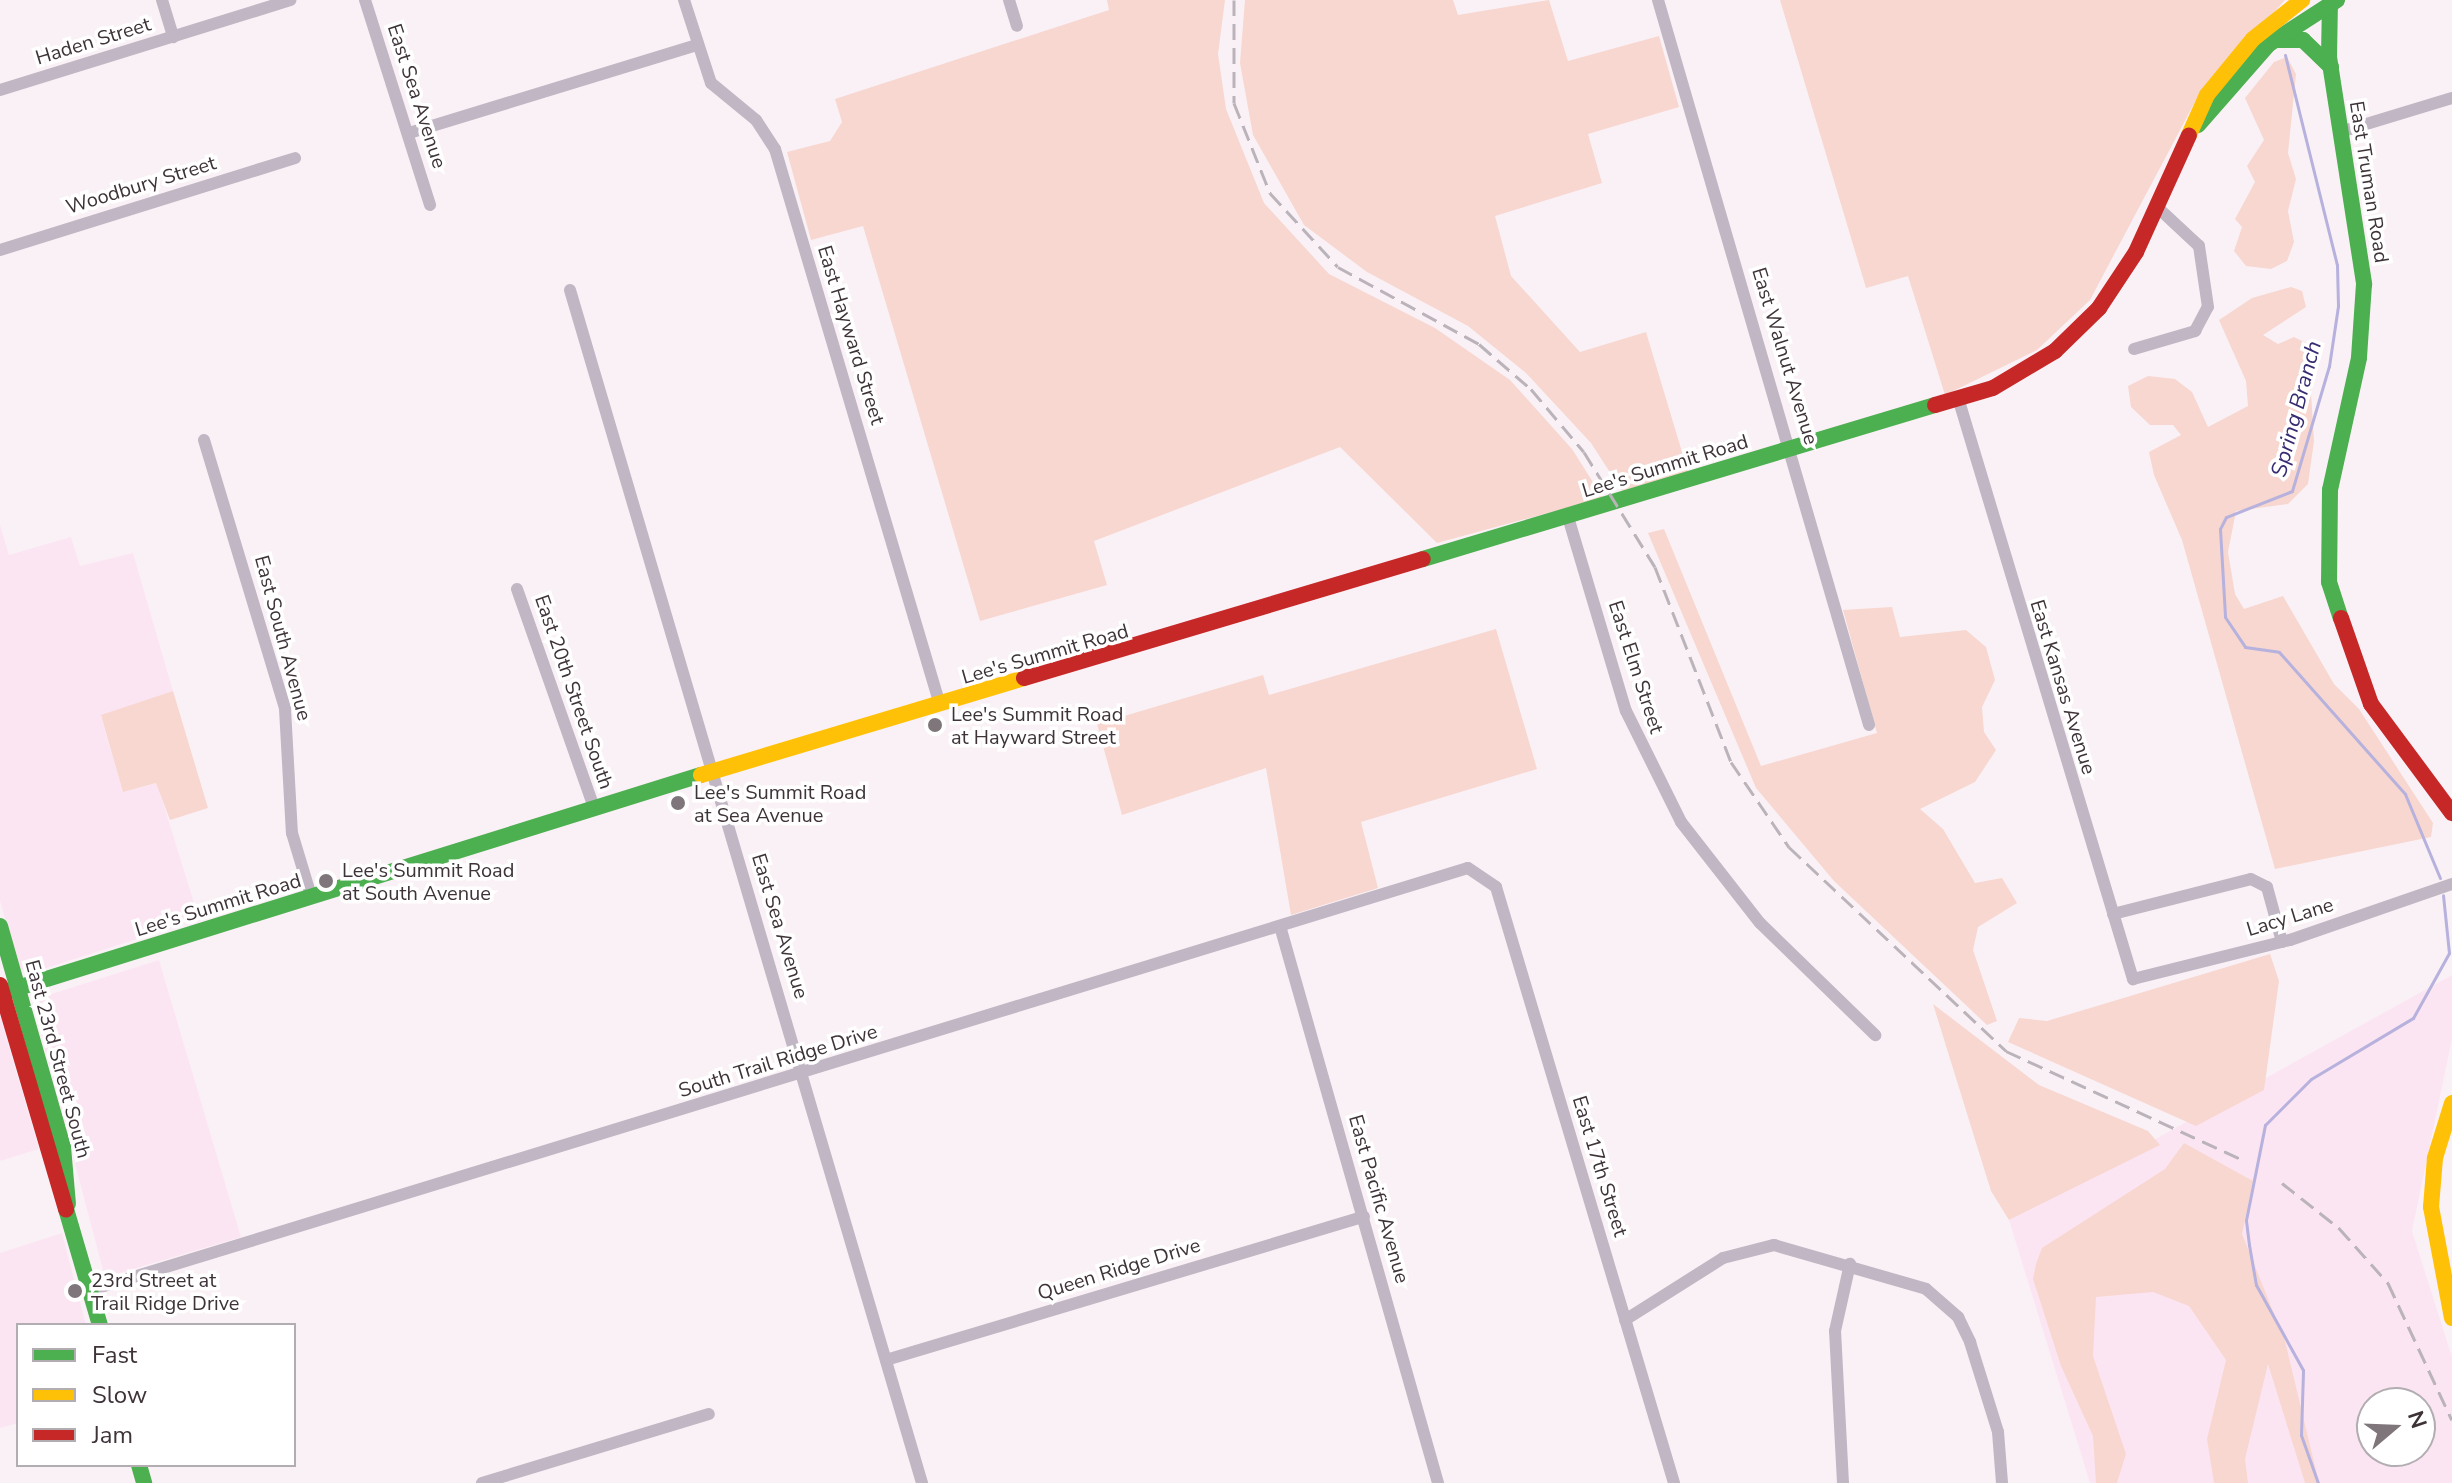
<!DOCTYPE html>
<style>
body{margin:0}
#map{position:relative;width:2452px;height:1483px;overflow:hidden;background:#faf1f6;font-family:"Nunito Sans",sans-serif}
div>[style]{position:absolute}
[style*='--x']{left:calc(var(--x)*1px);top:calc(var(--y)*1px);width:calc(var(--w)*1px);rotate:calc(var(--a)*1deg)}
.built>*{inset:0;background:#fce5f2}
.green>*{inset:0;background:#f7d7d0}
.stream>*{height:3px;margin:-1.5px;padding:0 1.5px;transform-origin:1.5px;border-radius:1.5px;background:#b6b1dd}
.street>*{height:12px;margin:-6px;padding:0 6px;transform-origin:6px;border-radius:6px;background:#c0b6c4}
.fast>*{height:16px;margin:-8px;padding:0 8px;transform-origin:8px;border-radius:8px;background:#4caf50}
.slow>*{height:16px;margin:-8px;padding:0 8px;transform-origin:8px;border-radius:8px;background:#ffc107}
.jam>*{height:16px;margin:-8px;padding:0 8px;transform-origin:8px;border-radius:8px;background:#c62828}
.rail>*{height:3px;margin-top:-1.5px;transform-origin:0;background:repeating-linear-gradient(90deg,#bab3ba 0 16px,transparent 0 24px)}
.dots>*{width:22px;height:22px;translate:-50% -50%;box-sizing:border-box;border:4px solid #fff;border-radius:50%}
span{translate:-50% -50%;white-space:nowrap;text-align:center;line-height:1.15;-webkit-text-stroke:7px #fff;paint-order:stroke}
.street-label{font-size:20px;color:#3d3339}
.poi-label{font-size:20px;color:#3d3339}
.left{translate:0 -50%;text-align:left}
.water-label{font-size:22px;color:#372b72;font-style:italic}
.legend{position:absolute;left:16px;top:1323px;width:280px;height:144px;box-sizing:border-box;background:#fff;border:2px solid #b1adb0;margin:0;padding:10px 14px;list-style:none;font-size:24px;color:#3d3339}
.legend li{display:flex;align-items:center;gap:16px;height:40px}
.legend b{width:40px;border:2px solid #b1adb0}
.north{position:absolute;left:2356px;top:1387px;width:80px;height:80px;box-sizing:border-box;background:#fff;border:2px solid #b1adb0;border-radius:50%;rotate:71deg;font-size:22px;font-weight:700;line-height:32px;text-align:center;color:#3d3339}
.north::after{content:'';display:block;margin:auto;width:28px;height:36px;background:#7f767b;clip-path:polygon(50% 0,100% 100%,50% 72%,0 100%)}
</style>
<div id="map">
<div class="built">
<div style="clip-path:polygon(0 525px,9px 555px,71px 537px,80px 566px,133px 553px,173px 691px,101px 716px,123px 792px,157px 783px,199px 919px,28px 974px,18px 967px,0 901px)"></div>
<div style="clip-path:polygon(159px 960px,241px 1237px,113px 1275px,103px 1270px,34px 1008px,42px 997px)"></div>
<div style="clip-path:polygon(evenodd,2452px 975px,2452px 1039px,2412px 1231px,2452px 1357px,2452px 1483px,2090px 1483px,2009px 1220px,2452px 975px,2372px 1403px,2420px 1403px,2420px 1451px,2372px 1451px,2372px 1403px)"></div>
<div style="clip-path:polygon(0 1016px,39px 1149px,0 1161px)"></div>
<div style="clip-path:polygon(62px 1233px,86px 1325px,18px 1325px,18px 1423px,0 1428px,0 1253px)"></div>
</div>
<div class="green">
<div style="clip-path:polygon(1107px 0,1225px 0,1218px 54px,1226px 109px,1264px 203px,1329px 274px,1435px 328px,1510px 380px,1572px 449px,1603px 498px,1437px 543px,1340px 447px,1094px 541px,1107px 585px,980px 621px,863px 226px,811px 240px,787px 152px,830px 141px,842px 122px,835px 99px,1109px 10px)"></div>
<div style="clip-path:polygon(1245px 0,1453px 0,1458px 15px,1549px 0,1568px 61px,1659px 36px,1679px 107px,1588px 134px,1602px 183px,1495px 216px,1511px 276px,1580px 352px,1646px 332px,1688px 472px,1622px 491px,1591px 443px,1526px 373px,1468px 326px,1367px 272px,1304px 225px,1253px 135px,1240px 63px)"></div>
<div style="clip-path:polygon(1780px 0,2285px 0,2197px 98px,2090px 300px,2037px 350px,1945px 395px,1908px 276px,1866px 288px)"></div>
<div style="clip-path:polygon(2287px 57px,2296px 74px,2288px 153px,2296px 179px,2288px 211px,2294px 242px,2287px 261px,2271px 269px,2246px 266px,2234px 251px,2242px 227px,2235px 219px,2255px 182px,2247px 166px,2264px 140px,2245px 98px,2274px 62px)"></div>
<div style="clip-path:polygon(2291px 287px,2302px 291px,2306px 307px,2263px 335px,2278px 344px,2294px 337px,2308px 344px,2314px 441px,2308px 484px,2288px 504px,2236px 511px,2228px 552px,2235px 594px,2244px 609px,2283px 596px,2334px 684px,2359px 709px,2433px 823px,2431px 837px,2275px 869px,2182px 540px,2154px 475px,2149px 452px,2181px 435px,2173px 425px,2150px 425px,2131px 407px,2128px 386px,2148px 376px,2175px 379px,2192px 392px,2208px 427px,2248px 406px,2246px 381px,2219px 320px,2252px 298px)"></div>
<div style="clip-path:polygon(1664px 529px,1761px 766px,1877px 733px,1843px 610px,1892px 607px,1900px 637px,1966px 630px,1986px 647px,1995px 680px,1982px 707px,1984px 732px,1996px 750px,1975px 782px,1920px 809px,1943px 829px,1975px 883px,2002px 878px,2017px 903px,1978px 927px,1973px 950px,1997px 1021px,1987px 1025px,1834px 881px,1756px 788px,1648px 533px)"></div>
<div style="clip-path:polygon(1496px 629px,1537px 769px,1361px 822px,1378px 888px,1291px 915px,1266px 768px,1122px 815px,1097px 724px,1263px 675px,1269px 695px)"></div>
<div style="clip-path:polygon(173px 691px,208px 808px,170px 820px,156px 783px,123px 792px,101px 715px)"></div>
<div style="clip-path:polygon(2270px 954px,2279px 981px,2264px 1090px,2196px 1126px,2008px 1042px,2019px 1018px,2047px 1021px)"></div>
<div style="clip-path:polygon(1933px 1004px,2039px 1085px,2148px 1131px,2160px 1145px,2009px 1220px,1991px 1191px)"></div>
<div style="clip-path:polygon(2184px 1143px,2253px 1181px,2242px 1234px,2285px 1341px,2319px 1483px,2305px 1483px,2268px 1364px,2245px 1459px,2248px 1483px,2214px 1483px,2207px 1439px,2226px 1360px,2189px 1306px,2153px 1292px,2096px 1297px,2093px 1356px,2126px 1454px,2117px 1483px,2096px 1483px,2093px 1436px,2061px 1366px,2033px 1279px,2036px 1264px,2042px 1248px,2165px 1169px)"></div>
</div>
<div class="stream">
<div style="--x:2285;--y:55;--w:216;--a:76.1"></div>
<div style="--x:2337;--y:265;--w:41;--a:88.6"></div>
<div style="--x:2338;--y:306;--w:61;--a:98.5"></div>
<div style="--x:2329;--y:366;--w:130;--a:106.5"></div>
<div style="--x:2292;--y:491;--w:71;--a:158.5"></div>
<div style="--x:2226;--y:517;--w:13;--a:117"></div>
<div style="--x:2220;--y:529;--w:88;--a:86.7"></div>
<div style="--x:2225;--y:617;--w:36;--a:56"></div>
<div style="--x:2245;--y:647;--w:34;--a:8"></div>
<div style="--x:2279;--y:652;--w:190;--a:48.4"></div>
<div style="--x:2405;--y:794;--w:91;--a:67.4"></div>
<div style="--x:2318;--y:1483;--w:51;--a:-109.5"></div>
<div style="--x:2301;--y:1435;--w:65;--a:-88.2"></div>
<div style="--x:2303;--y:1370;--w:97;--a:-118.9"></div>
<div style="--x:2256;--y:1285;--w:41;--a:-99.9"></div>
<div style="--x:2249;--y:1245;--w:25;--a:-97"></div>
<div style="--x:2246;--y:1220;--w:97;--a:-78.7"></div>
<div style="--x:2265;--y:1125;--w:65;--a:-45"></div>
<div style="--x:2311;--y:1079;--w:119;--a:-30.9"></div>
<div style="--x:2413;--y:1018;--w:74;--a:-61"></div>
<div style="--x:2449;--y:953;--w:58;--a:-95.9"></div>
</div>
<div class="street">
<div style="--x:162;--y:0;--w:39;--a:73"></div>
<div style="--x:365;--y:0;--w:215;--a:72.4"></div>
<div style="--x:684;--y:0;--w:87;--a:72"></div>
<div style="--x:711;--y:83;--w:58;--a:39.4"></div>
<div style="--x:756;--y:120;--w:35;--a:57"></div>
<div style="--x:775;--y:149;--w:580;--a:73.47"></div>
<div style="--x:1009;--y:0;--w:27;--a:73"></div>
<div style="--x:1658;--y:0;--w:755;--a:73.77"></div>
<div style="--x:0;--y:90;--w:304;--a:-17.2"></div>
<div style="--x:2340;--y:132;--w:117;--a:-16.9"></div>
<div style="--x:409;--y:133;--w:301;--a:-17"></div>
<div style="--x:0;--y:250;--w:309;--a:-17.3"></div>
<div style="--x:570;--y:290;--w:1244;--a:73.56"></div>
<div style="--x:2134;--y:349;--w:64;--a:-16.4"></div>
<div style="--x:2195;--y:331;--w:27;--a:-62"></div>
<div style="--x:2208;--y:307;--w:62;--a:-98.4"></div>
<div style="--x:2199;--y:246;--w:57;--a:-137.1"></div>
<div style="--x:1959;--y:401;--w:604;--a:73.25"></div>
<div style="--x:2133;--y:979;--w:162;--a:-14"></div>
<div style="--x:2290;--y:940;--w:171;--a:-19.1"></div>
<div style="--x:204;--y:440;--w:281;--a:73.2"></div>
<div style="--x:285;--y:709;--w:124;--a:86.8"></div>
<div style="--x:292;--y:833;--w:66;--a:73.2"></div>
<div style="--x:1568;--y:517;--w:202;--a:73.4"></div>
<div style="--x:1626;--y:711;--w:124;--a:63.6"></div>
<div style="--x:1681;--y:822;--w:128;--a:52"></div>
<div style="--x:1760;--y:923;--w:161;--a:44.2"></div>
<div style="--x:517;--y:589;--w:232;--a:70.6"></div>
<div style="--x:2113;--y:914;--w:142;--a:-14.2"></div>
<div style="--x:2251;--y:879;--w:18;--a:27"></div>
<div style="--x:2267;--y:887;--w:57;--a:74.7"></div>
<div style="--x:1280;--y:926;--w:579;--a:74.16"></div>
<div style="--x:91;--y:1290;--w:1440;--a:-17.04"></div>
<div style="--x:1468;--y:868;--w:34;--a:34"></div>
<div style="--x:1496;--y:887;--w:622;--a:73.37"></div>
<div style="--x:1625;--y:1320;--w:116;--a:-32.3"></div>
<div style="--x:1723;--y:1258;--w:53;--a:-14.3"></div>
<div style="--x:1774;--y:1245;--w:158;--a:16.1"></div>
<div style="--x:1926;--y:1289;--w:43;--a:41.2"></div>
<div style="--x:1958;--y:1317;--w:28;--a:64"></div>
<div style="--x:1970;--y:1342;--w:94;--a:72.7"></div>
<div style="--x:1998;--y:1432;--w:51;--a:85.5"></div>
<div style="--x:886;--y:1360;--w:499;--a:-16.7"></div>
<div style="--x:482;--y:1483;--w:237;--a:-16.9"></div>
<div style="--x:1843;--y:1483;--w:152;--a:-93"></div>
<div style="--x:1835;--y:1331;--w:69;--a:-77.4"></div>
</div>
<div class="fast">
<div style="--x:2330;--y:0;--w:57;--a:91"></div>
<div style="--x:2329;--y:57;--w:230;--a:81.2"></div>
<div style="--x:2364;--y:284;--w:74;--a:93.9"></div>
<div style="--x:2359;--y:358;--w:135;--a:102.4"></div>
<div style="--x:2330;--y:490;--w:92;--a:90.6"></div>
<div style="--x:2329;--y:582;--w:38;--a:72"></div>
<div style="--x:2275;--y:40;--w:28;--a:0"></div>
<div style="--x:2303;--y:40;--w:39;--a:44"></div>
<div style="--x:2198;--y:125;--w:108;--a:-48.8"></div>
<div style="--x:2269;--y:44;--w:81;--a:-32.9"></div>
<div style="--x:1423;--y:559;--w:535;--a:-16.74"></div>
<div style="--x:0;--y:926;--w:230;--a:74.1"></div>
<div style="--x:63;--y:1147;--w:57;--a:85"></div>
<div style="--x:5;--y:992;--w:729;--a:-17.32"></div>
<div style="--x:66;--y:1209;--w:121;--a:73.7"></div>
<div style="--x:139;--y:1465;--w:19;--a:74"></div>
</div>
<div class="slow">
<div style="--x:2189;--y:135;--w:44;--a:-65.8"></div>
<div style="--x:2207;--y:95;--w:72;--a:-50.6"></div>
<div style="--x:2253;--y:39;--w:63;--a:-38.5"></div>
<div style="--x:701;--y:775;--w:337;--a:-16.7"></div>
<div style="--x:2452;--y:1103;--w:58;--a:107.2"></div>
<div style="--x:2435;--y:1158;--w:49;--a:94.7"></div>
<div style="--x:2431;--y:1207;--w:113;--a:79.3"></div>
</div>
<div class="jam">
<div style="--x:1935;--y:405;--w:60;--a:-16.3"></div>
<div style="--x:1993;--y:388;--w:72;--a:-30.8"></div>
<div style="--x:2055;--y:351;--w:62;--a:-44.3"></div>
<div style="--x:2099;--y:308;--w:67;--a:-56.5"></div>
<div style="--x:2136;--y:252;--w:128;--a:-65.6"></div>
<div style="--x:2341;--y:618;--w:91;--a:70.8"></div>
<div style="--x:2371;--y:704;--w:136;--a:53.4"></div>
<div style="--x:1024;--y:678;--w:416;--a:-16.6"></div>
<div style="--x:0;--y:985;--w:234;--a:73.6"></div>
</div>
<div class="rail">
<div style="--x:1234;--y:0;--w:103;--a:90"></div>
<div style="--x:1234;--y:103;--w:97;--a:68.2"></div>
<div style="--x:1270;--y:193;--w:100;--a:47.4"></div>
<div style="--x:1338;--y:267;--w:161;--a:28.6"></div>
<div style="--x:1479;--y:344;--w:69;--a:40.9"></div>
<div style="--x:1531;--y:389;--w:82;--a:49.9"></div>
<div style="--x:1584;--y:452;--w:135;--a:58.3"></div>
<div style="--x:1655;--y:567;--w:209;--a:68.7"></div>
<div style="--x:1731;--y:762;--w:103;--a:55.7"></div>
<div style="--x:1789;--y:847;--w:298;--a:43.2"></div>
<div style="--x:2006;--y:1051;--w:263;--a:24.7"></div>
<div style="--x:2282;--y:1183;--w:73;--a:38.3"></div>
<div style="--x:2339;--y:1228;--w:74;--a:48.3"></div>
<div style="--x:2388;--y:1283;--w:151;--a:65"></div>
</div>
<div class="dots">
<div style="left:935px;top:725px;background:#7f767b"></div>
<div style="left:678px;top:803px;background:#7f767b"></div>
<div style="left:326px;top:881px;background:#7f767b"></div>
<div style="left:75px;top:1291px;background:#7f767b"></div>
</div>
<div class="street-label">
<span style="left:93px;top:41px;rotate:-17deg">Haden Street</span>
<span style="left:417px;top:96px;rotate:72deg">East Sea Avenue</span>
<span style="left:2369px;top:182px;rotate:81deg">East Truman Road</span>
<span style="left:141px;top:185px;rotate:-17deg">Woodbury Street</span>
<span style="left:851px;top:335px;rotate:73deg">East Hayward Street</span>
<span style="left:1785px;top:356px;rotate:73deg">East Walnut Avenue</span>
<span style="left:1665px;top:466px;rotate:-17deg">Lee's Summit Road</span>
<span style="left:283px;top:638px;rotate:75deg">East South Avenue</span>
<span style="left:1045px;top:654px;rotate:-16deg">Lee's Summit Road</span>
<span style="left:1636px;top:667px;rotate:72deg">East Elm Street</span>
<span style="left:2063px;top:687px;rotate:73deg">East Kansas Avenue</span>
<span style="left:574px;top:692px;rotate:71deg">East 20th Street South</span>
<span style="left:218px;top:905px;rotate:-17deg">Lee's Summit Road</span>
<span style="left:2290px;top:917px;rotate:-17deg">Lacy Lane</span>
<span style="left:780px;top:926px;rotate:73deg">East Sea Avenue</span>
<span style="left:58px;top:1059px;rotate:75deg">East 23rd Street South</span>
<span style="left:778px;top:1061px;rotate:-17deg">South Trail Ridge Drive</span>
<span style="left:1600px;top:1166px;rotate:73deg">East 17th Street</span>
<span style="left:1379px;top:1199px;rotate:74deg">East Pacific Avenue</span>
<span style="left:1119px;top:1269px;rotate:-17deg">Queen Ridge Drive</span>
</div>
<div class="poi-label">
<span class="left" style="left:951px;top:726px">Lee's Summit Road<br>at Hayward Street</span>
<span class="left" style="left:694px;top:804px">Lee's Summit Road<br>at Sea Avenue</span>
<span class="left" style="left:342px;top:882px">Lee's Summit Road<br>at South Avenue</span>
<span class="left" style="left:91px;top:1292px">23rd Street at<br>Trail Ridge Drive</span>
</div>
<div class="water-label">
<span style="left:2297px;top:409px;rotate:-75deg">Spring Branch</span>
</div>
<ul class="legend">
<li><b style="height:10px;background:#4caf50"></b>Fast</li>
<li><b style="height:10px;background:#ffc107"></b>Slow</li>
<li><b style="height:10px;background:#c62828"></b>Jam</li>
</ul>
<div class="north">N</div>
</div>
